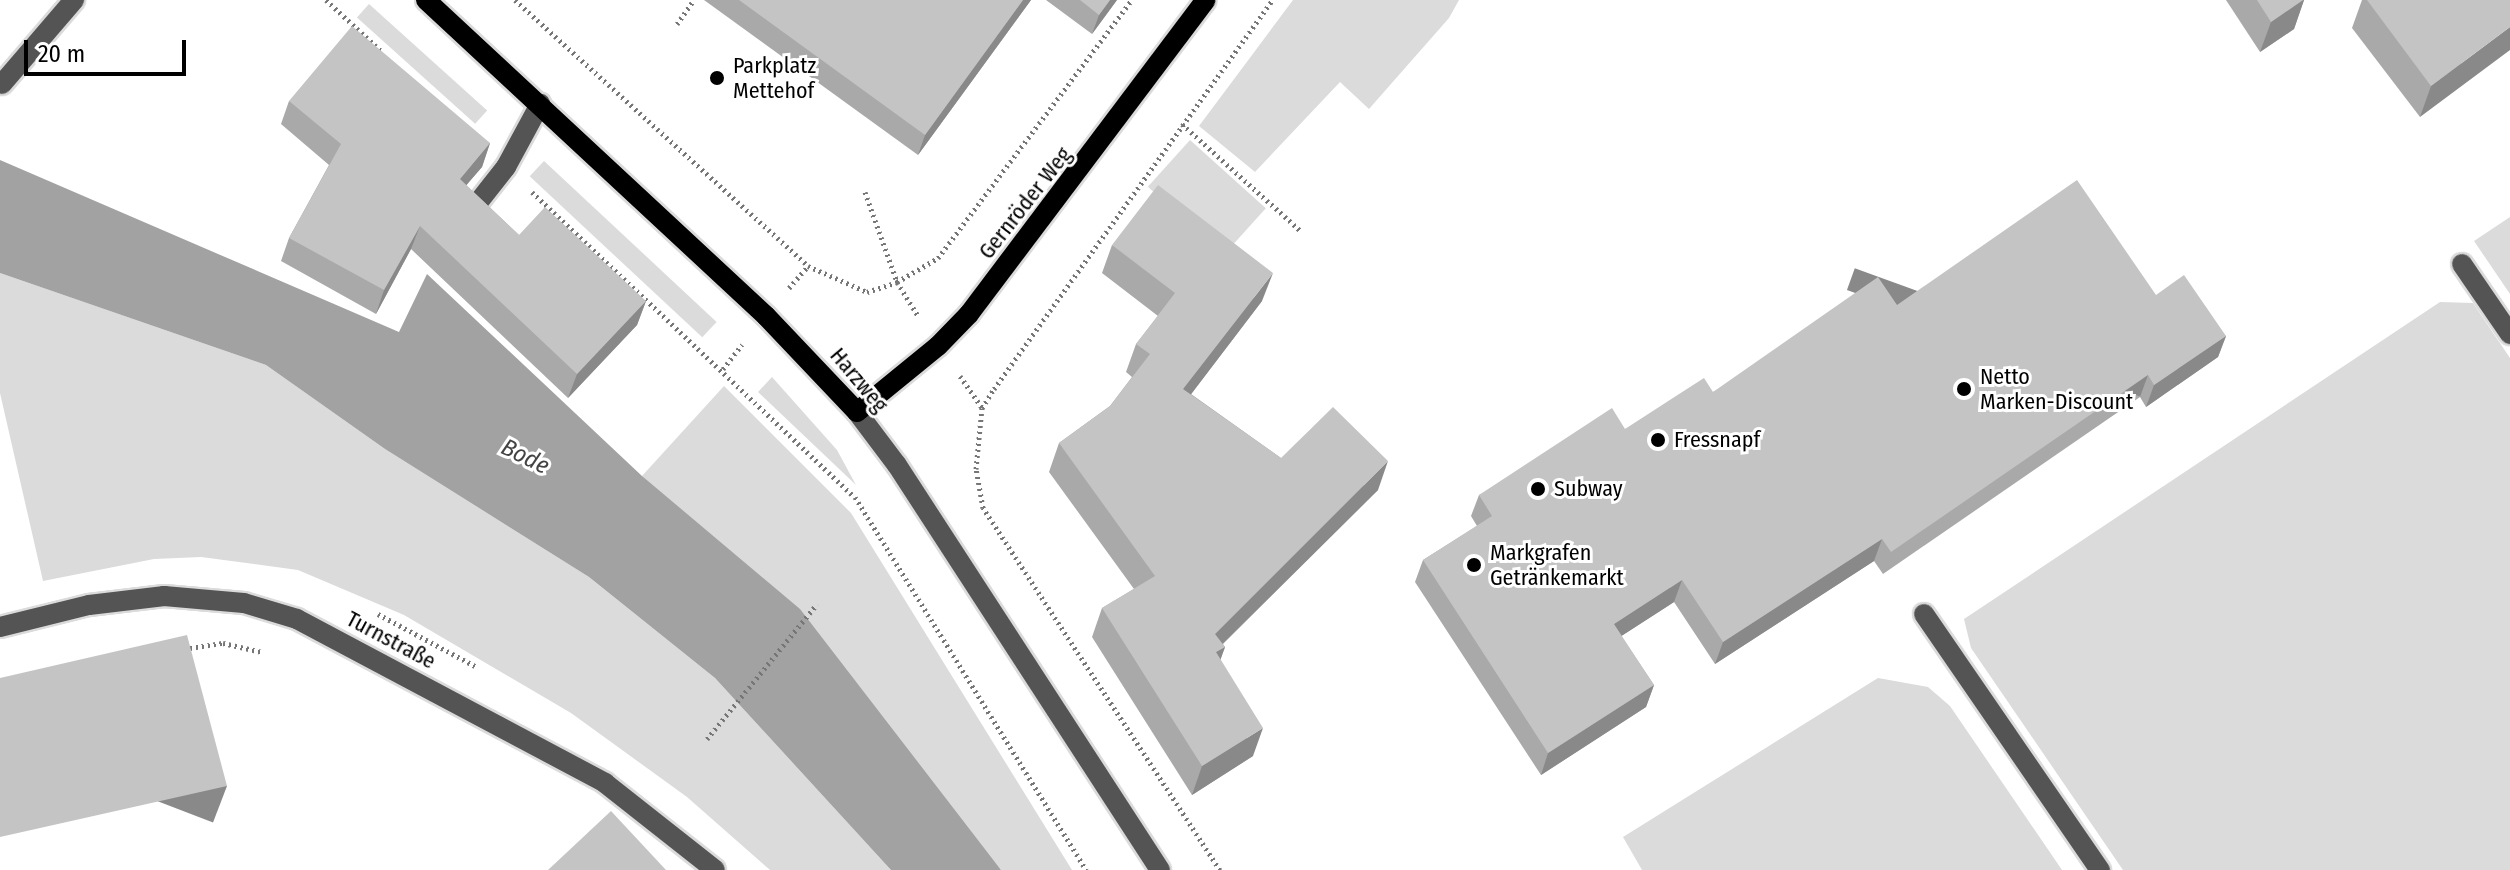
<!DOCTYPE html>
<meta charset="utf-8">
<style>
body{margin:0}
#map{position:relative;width:2510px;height:870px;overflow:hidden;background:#fff;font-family:"Fira Sans Condensed",sans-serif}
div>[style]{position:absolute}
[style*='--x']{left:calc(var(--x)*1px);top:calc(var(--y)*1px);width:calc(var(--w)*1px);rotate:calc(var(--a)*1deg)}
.green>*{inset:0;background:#dbdbdb;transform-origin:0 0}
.water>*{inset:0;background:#a2a2a2}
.path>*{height:5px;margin-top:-2.5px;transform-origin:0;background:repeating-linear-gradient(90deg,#767676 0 2px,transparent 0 6px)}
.roads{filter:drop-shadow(2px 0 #dbdbdb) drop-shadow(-2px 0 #dbdbdb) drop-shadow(0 2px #dbdbdb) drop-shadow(0 -2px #dbdbdb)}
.minor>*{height:20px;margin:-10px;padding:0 10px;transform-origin:10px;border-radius:10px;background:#545454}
.major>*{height:20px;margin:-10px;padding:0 10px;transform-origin:10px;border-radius:10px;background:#000}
.wall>*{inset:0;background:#a9a9a9}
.shaded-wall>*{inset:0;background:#898989;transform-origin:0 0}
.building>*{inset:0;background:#c4c4c4}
.dots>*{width:22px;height:22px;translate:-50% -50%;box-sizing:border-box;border:4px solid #fff;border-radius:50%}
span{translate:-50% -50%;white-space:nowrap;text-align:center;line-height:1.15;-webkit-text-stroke:6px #fff;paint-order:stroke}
.poi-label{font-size:22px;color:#000}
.left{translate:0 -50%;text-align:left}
.street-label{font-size:22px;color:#000}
.water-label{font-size:24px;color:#434343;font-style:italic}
.scale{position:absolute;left:24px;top:40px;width:162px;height:36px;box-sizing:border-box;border:4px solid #000;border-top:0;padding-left:10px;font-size:24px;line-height:28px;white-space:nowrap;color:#000;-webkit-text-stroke:6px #fff;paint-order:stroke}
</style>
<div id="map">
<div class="green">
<div style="clip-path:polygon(1293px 0,1459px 0,1449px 18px,1369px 109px,1340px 82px,1255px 172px,1199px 126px)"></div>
<div style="left:369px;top:4px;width:159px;height:18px;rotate:42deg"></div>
<div style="left:1190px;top:140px;width:102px;height:63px;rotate:42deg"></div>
<div style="left:544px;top:161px;width:236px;height:21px;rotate:43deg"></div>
<div style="clip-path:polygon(2510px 217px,2510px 294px,2474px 241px)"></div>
<div style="clip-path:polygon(0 273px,266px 365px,385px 449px,589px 577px,715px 678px,891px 870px,770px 870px,687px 797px,571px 713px,404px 615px,298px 570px,201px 557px,154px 559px,43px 581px,0 393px)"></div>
<div style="clip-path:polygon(2440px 302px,2473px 303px,2510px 358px,2510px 870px,2123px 870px,1971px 648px,1964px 619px)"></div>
<div style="clip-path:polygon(772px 377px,837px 450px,856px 485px,758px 392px)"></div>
<div style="clip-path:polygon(724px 386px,851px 513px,1072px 870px,1001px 870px,642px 476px)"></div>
<div style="clip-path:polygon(1878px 678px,1928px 687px,1950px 706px,2062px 870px,1642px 870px,1623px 837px)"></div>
</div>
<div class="water">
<div style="clip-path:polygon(0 160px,399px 332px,427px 274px,642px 476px,800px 609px,1001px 870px,891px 870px,715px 678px,589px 577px,385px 449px,266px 365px,0 273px)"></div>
</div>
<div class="path">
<div style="--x:326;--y:0;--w:75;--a:42.8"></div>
<div style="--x:515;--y:0;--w:396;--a:42.2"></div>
<div style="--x:808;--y:266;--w:64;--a:23.8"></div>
<div style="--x:867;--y:292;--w:32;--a:-18"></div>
<div style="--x:897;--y:282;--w:48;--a:-30.3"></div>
<div style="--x:938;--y:258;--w:323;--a:-53.1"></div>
<div style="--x:677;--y:24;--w:29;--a:-55"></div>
<div style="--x:1182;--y:124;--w:160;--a:42"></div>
<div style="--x:532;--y:192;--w:444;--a:43.4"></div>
<div style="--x:855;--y:497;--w:439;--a:58.2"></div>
<div style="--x:865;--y:192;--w:96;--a:70.4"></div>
<div style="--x:897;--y:282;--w:39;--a:58"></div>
<div style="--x:789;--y:288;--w:29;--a:-49"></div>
<div style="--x:723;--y:369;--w:31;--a:-52"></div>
<div style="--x:960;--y:376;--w:39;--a:55"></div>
<div style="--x:378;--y:614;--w:110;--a:28.2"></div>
<div style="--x:184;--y:649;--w:39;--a:-9"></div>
<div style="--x:223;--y:643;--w:39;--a:13"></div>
<div style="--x:707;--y:739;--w:174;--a:-50.8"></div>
<div style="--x:1220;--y:870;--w:433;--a:-123.2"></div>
<div style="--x:983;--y:508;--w:40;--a:-100"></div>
<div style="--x:976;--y:469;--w:61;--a:-84.4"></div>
<div style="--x:982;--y:408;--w:22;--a:-58"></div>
<div style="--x:994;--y:389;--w:479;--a:-54.4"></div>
</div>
<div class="roads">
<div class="minor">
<div style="--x:2;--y:84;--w:111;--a:-49.4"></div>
<div style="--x:480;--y:200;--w:42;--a:-51.8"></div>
<div style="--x:506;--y:167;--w:72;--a:-61.6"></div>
<div style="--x:2462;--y:264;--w:85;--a:55.6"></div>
<div style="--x:857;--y:412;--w:66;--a:53"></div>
<div style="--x:897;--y:465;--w:483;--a:57"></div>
<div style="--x:1924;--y:614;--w:311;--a:55.5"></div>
<div style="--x:0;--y:627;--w:92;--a:-13.9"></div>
<div style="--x:89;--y:605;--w:76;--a:-6.8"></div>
<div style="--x:164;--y:596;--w:80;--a:5"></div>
<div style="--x:244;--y:603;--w:55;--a:16.8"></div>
<div style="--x:297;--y:619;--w:349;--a:28"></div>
<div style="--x:605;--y:783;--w:140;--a:38.3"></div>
</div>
<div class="major">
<div style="--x:426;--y:0;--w:464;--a:42.9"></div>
<div style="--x:766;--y:316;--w:132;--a:46.5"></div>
<div style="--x:857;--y:412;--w:104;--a:-39.2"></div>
<div style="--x:938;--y:346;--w:45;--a:-45.9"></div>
<div style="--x:969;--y:314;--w:393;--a:-53"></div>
</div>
</div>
<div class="wall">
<div style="clip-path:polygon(704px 0,1031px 0,918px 155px)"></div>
<div style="clip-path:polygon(1046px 0,1117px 0,1092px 34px)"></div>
<div style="clip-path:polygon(2226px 0,2304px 0,2294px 29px,2260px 52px)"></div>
<div style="clip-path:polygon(2362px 0,2510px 0,2420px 117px,2352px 28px)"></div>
<div style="clip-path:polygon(289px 101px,490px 143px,482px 167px,466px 185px,519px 235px,646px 301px,637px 325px,568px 398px,411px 249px,376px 314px,281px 261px,289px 238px,329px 165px,281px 124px)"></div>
<div style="clip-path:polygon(1112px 245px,1262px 301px,1191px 394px,1281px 458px,1378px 490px,1223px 644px,1225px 647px,1220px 660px,1253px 756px,1192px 795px,1092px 637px,1102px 608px,1134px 589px,1049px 472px,1059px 443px,1110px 406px,1132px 377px,1126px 372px,1136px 344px,1158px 316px,1102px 273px)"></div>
<div style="clip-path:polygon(2156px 295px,2226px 336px,2218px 357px,2146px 407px,2140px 397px,1883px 574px,1874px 561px,1715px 664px,1674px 602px,1621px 636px,1654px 685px,1646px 707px,1541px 775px,1415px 582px,1423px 560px,1477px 526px,1471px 516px,1479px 495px,1625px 429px,1713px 392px,1897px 305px)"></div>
</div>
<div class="shaded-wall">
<div style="clip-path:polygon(1023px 0,1031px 0,918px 155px,925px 135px)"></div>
<div style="clip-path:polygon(1110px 0,1117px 0,1092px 34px,1099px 15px)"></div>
<div style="clip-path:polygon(2303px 0,2304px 0,2294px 29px,2260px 52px,2271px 22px)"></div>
<div style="clip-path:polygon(2510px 27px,2510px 50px,2420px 117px,2431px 86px)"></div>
<div style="clip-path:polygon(490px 143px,482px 167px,452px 202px,460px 179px)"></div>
<div style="clip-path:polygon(420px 226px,411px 249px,376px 314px,384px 290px)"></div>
<div style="clip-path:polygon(1273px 273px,1262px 301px,1173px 418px,1183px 389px)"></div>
<div style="clip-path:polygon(646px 301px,637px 325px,568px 398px,577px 374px)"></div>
<div style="clip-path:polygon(2226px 336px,2218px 357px,2146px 407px,2154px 385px)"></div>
<div style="left:2148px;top:375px;width:23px;height:312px;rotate:110deg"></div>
<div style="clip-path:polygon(1388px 461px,1378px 490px,1204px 662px,1215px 634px)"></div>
<div style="clip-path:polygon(1882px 539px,1874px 561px,1715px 664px,1723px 642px)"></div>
<div style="clip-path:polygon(1682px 580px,1674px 602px,1606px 646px,1614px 624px)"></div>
<div style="clip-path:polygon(1225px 647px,1215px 675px,1216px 652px)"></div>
<div style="clip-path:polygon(1654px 685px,1646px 707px,1541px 775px,1548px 753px)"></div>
<div style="clip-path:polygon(1263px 728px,1253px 756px,1192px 795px,1202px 766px)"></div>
<div style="left:227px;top:786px;width:39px;height:233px;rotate:111deg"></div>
</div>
<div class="building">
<div style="clip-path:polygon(739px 0,1023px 0,925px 135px)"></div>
<div style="clip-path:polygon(1080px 0,1110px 0,1099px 15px)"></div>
<div style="clip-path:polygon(2257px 0,2303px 0,2271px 22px)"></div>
<div style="clip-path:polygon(2367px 0,2510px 0,2510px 27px,2431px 86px)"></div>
<div style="clip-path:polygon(352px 26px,490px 143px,460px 179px,519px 235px,545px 207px,646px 301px,577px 374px,420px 226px,384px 290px,289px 238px,341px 144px,289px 101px)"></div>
<div style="clip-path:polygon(2077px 180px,2156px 295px,2184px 275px,2226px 336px,2154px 385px,2148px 375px,1891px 552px,1882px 539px,1723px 642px,1682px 580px,1614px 624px,1654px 685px,1548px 753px,1423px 560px,1492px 516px,1479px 495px,1612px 408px,1625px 429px,1704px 378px,1713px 392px,1878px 277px,1897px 305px)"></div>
<div style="clip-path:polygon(1158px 185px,1273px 273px,1183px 389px,1281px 458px,1333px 407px,1388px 461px,1215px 634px,1225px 647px,1216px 652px,1263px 728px,1202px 766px,1102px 608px,1155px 576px,1059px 443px,1110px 406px,1150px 354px,1136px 344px,1175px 293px,1112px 245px)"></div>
<div style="clip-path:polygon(187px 635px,227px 786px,0 837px,0 678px)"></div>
<div style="clip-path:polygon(611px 811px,666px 870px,548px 870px)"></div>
</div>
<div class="dots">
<div style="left:717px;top:78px;background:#000"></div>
<div style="left:1964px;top:389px;background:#000"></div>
<div style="left:1658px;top:440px;background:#000"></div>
<div style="left:1538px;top:489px;background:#000"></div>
<div style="left:1474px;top:565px;background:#000"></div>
</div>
<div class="poi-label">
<span class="left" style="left:733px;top:78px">Parkplatz<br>Mettehof</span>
<span class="left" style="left:1980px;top:389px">Netto<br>Marken-Discount</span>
<span class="left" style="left:1674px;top:440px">Fressnapf</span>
<span class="left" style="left:1554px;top:489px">Subway</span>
<span class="left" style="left:1490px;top:565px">Markgrafen<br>Getränkemarkt</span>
</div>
<div class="street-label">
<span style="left:1025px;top:203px;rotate:-52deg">Gernröder Weg</span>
<span style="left:859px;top:380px;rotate:50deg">Harzweg</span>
<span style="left:391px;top:640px;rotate:28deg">Turnstraße</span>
</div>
<div class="water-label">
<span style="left:525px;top:457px;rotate:26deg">Bode</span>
</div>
<div class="scale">20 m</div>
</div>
